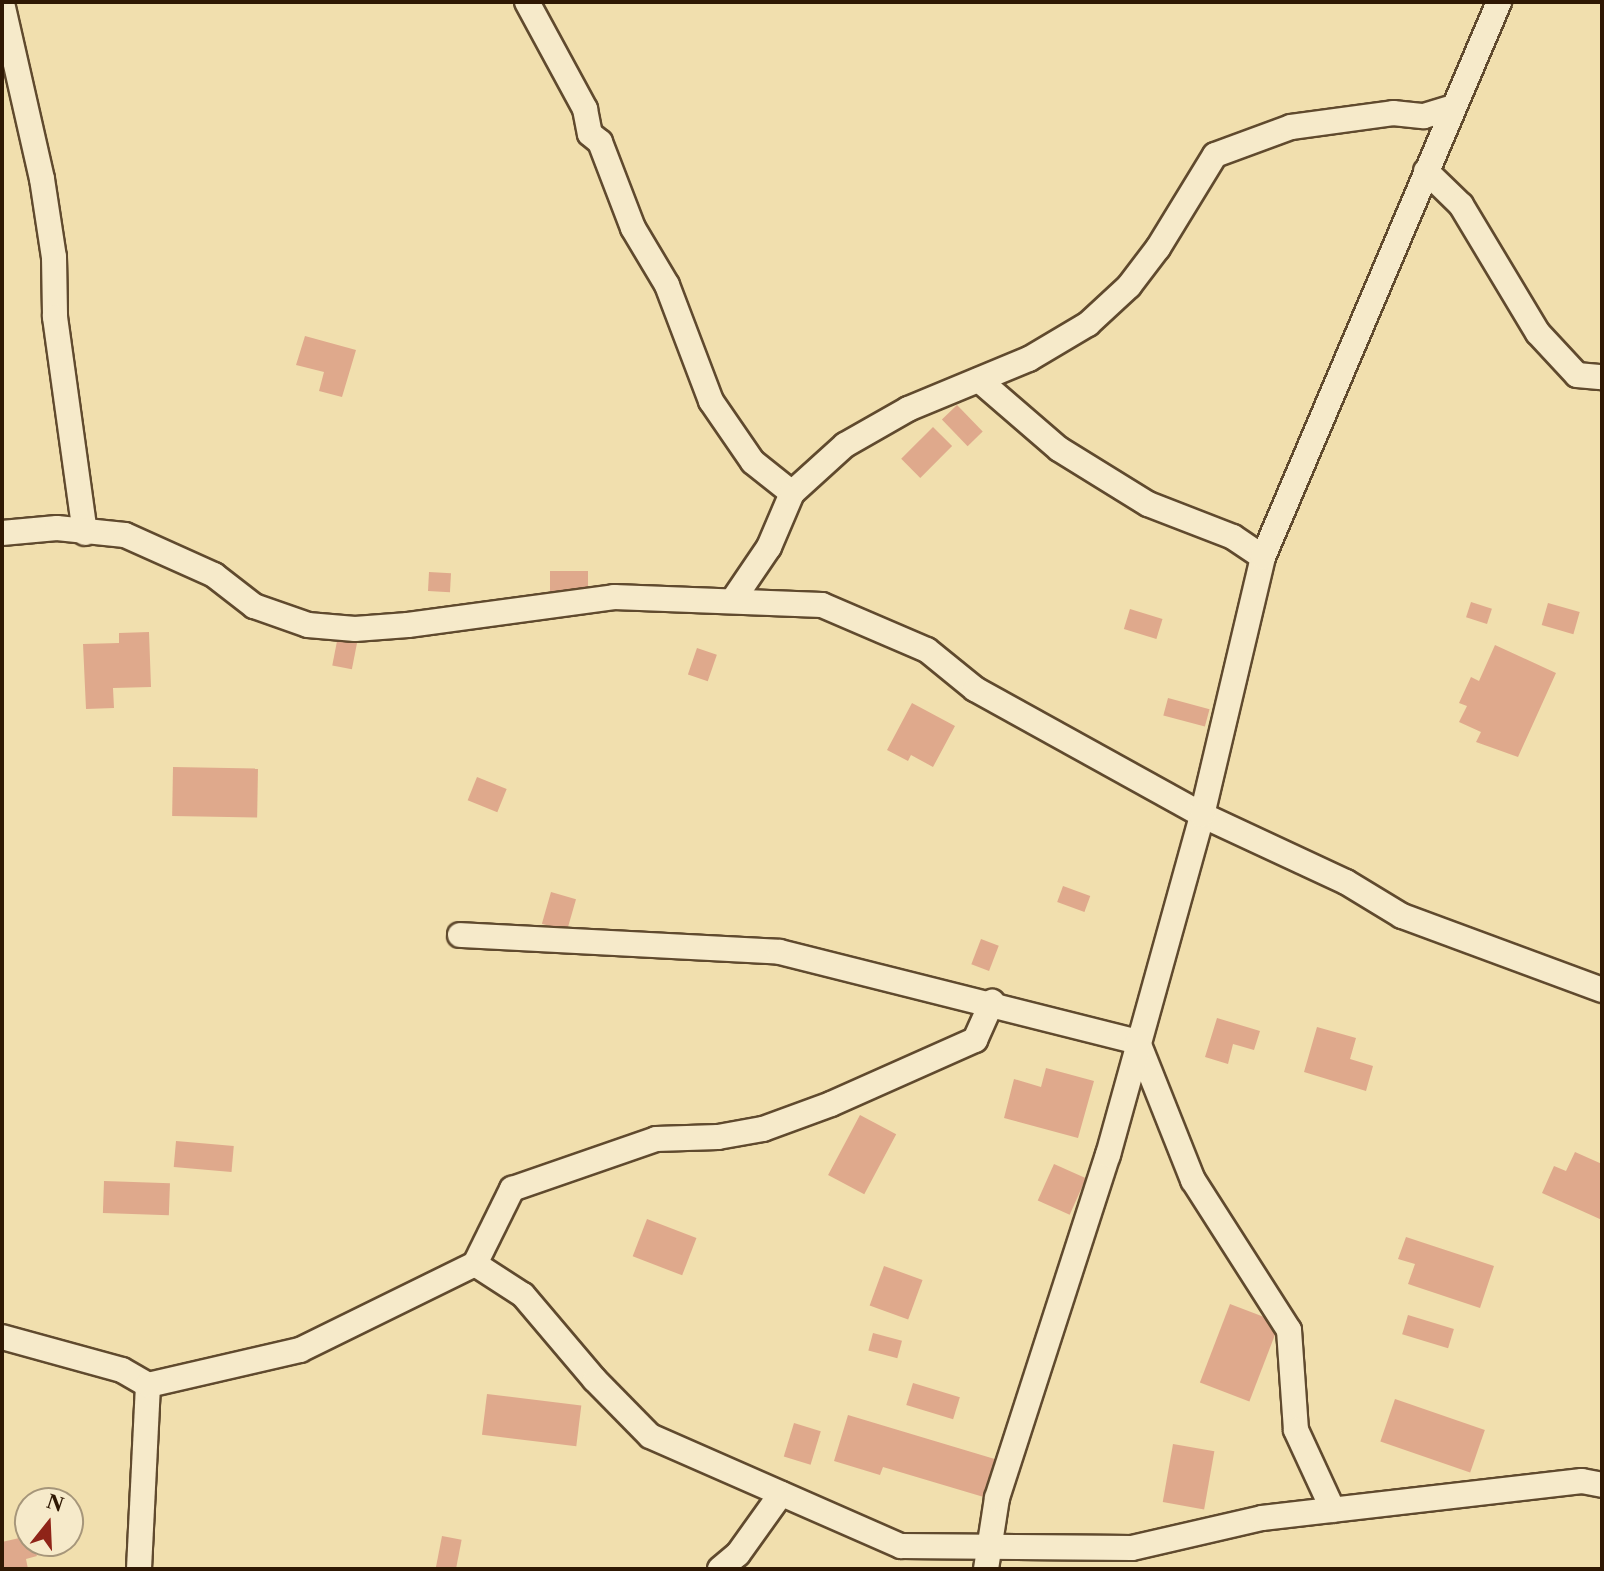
<!DOCTYPE html>
<style>
body{margin:0}
#map{position:relative;width:1604px;height:1571px;overflow:hidden;background:#f1dfae;font-family:"Libre Caslon Text",serif}
div>[style]{position:absolute}
[style*='--x']{left:calc(var(--x)*1px);top:calc(var(--y)*1px);width:calc(var(--w)*1px);rotate:calc(var(--a)*1deg)}
.building>*{inset:0;background:#dfa98c;transform-origin:0 0}
.roads{filter:drop-shadow(2px 0 #604a2e) drop-shadow(-2px 0 #604a2e) drop-shadow(0 2px #604a2e) drop-shadow(0 -2px #604a2e)}
.street>*{height:24px;margin:-12px;padding:0 12px;transform-origin:12px;border-radius:12px;background:#f6eaca}
span{translate:-50% -50%;white-space:nowrap;text-align:center;line-height:1.15;-webkit-text-stroke:5px #f6eaca;paint-order:stroke}
.frame{position:absolute;inset:0;border:4px solid #2f1803;pointer-events:none}
.north{position:absolute;left:14px;top:1487px;width:70px;height:70px;box-sizing:border-box;background:#f6eaca;border:2px solid #a6967a;border-radius:50%;rotate:18deg;font-size:19px;font-weight:700;line-height:28px;text-align:center;color:#2f1803}
.north::after{content:'';display:block;margin:auto;width:24px;height:32px;background:#8f2418;clip-path:polygon(50% 0,100% 100%,50% 72%,0 100%)}
</style>
<div id="map">
<div class="building">
<div style="clip-path:polygon(305px 336px,356px 350px,342px 397px,319px 391px,324px 372px,296px 365px)"></div>
<div style="left:957px;top:405px;width:37px;height:21px;rotate:46deg"></div>
<div style="left:933px;top:427px;width:27px;height:45px;rotate:45deg"></div>
<div style="left:550px;top:571px;width:38px;height:20px"></div>
<div style="left:429px;top:572px;width:22px;height:19px;rotate:3deg"></div>
<div style="left:1471px;top:602px;width:22px;height:16px;rotate:18deg"></div>
<div style="left:1548px;top:603px;width:33px;height:23px;rotate:16deg"></div>
<div style="left:1130px;top:609px;width:34px;height:21px;rotate:17deg"></div>
<div style="clip-path:polygon(149px 632px,151px 687px,113px 688px,114px 708px,86px 709px,83px 644px,119px 643px,119px 633px)"></div>
<div style="left:338px;top:636px;width:20px;height:30px;rotate:11deg"></div>
<div style="clip-path:polygon(1495px 645px,1556px 673px,1518px 757px,1476px 742px,1481px 732px,1459px 722px,1467px 706px,1459px 703px,1471px 677px,1479px 681px)"></div>
<div style="left:697px;top:648px;width:21px;height:28px;rotate:19deg"></div>
<div style="left:1168px;top:698px;width:43px;height:18px;rotate:15deg"></div>
<div style="clip-path:polygon(912px 703px,955px 726px,933px 767px,911px 755px,908px 761px,887px 750px)"></div>
<div style="left:173px;top:767px;width:85px;height:49px;rotate:1deg"></div>
<div style="left:477px;top:777px;width:32px;height:25px;rotate:22deg"></div>
<div style="left:1063px;top:886px;width:29px;height:17px;rotate:20deg"></div>
<div style="left:551px;top:892px;width:26px;height:33px;rotate:16deg"></div>
<div style="left:981px;top:939px;width:19px;height:27px;rotate:21deg"></div>
<div style="clip-path:polygon(1217px 1018px,1260px 1031px,1254px 1050px,1233px 1044px,1228px 1064px,1205px 1057px)"></div>
<div style="clip-path:polygon(1317px 1027px,1356px 1038px,1350px 1059px,1373px 1066px,1366px 1091px,1304px 1072px)"></div>
<div style="clip-path:polygon(1046px 1068px,1094px 1081px,1078px 1138px,1004px 1118px,1014px 1079px,1041px 1087px)"></div>
<div style="left:860px;top:1115px;width:41px;height:68px;rotate:28deg"></div>
<div style="left:176px;top:1141px;width:58px;height:26px;rotate:5deg"></div>
<div style="clip-path:polygon(1575px 1152px,1602px 1164px,1602px 1220px,1542px 1193px,1554px 1166px,1566px 1171px)"></div>
<div style="left:1054px;top:1164px;width:35px;height:40px;rotate:24deg"></div>
<div style="left:104px;top:1181px;width:66px;height:32px;rotate:2deg"></div>
<div style="left:647px;top:1219px;width:53px;height:40px;rotate:21deg"></div>
<div style="clip-path:polygon(1406px 1237px,1494px 1266px,1480px 1308px,1408px 1284px,1415px 1264px,1398px 1259px)"></div>
<div style="left:884px;top:1266px;width:41px;height:42px;rotate:20deg"></div>
<div style="left:1230px;top:1304px;width:53px;height:84px;rotate:21deg"></div>
<div style="left:1408px;top:1315px;width:48px;height:20px;rotate:17deg"></div>
<div style="left:873px;top:1333px;width:30px;height:18px;rotate:15deg"></div>
<div style="left:913px;top:1383px;width:49px;height:23px;rotate:17deg"></div>
<div style="left:487px;top:1394px;width:95px;height:41px;rotate:7deg"></div>
<div style="left:1395px;top:1399px;width:95px;height:45px;rotate:19deg"></div>
<div style="clip-path:polygon(848px 1415px,998px 1460px,987px 1498px,883px 1467px,880px 1475px,834px 1461px)"></div>
<div style="left:794px;top:1423px;width:28px;height:35px;rotate:17deg"></div>
<div style="left:1173px;top:1444px;width:42px;height:59px;rotate:10deg"></div>
<div style="clip-path:polygon(28px 1536px,37px 1556px,26px 1559px,28px 1569px,2px 1569px,2px 1542px)"></div>
<div style="left:442px;top:1536px;width:20px;height:34px;rotate:11deg"></div>
</div>
<div class="roads">
<div class="street">
<div style="--x:527;--y:2;--w:122;--a:61.5"></div>
<div style="--x:585;--y:109;--w:25;--a:79"></div>
<div style="--x:590;--y:134;--w:13;--a:39"></div>
<div style="--x:600;--y:142;--w:92;--a:69"></div>
<div style="--x:633;--y:228;--w:66;--a:59.2"></div>
<div style="--x:667;--y:285;--w:124;--a:69.2"></div>
<div style="--x:711;--y:401;--w:74;--a:55.5"></div>
<div style="--x:753;--y:462;--w:50;--a:38.5"></div>
<div style="--x:2;--y:3;--w:180;--a:77.2"></div>
<div style="--x:42;--y:179;--w:79;--a:81.3"></div>
<div style="--x:54;--y:257;--w:60;--a:89"></div>
<div style="--x:55;--y:317;--w:218;--a:82.1"></div>
<div style="--x:1426;--y:171;--w:49;--a:44.2"></div>
<div style="--x:1461;--y:205;--w:149;--a:59"></div>
<div style="--x:1538;--y:333;--w:57;--a:47.1"></div>
<div style="--x:1577;--y:375;--w:25;--a:5"></div>
<div style="--x:979;--y:380;--w:106;--a:40.8"></div>
<div style="--x:1059;--y:449;--w:105;--a:31.7"></div>
<div style="--x:1148;--y:504;--w:91;--a:21.2"></div>
<div style="--x:1233;--y:537;--w:36;--a:34"></div>
<div style="--x:2;--y:533;--w:55;--a:-5.2"></div>
<div style="--x:57;--y:528;--w:68;--a:5.9"></div>
<div style="--x:125;--y:535;--w:98;--a:24.2"></div>
<div style="--x:214;--y:575;--w:51;--a:37.8"></div>
<div style="--x:254;--y:606;--w:57;--a:19.4"></div>
<div style="--x:308;--y:625;--w:47;--a:4.9"></div>
<div style="--x:355;--y:629;--w:53;--a:-4.3"></div>
<div style="--x:408;--y:625;--w:208;--a:-7.7"></div>
<div style="--x:614;--y:597;--w:208;--a:2.2"></div>
<div style="--x:822;--y:605;--w:114;--a:23.2"></div>
<div style="--x:927;--y:650;--w:62;--a:39.1"></div>
<div style="--x:975;--y:689;--w:260;--a:29"></div>
<div style="--x:1202;--y:815;--w:159;--a:25"></div>
<div style="--x:1346;--y:882;--w:66;--a:31.3"></div>
<div style="--x:1402;--y:916;--w:213;--a:20.3"></div>
<div style="--x:733;--y:600;--w:64;--a:-55.8"></div>
<div style="--x:769;--y:547;--w:59;--a:-66.9"></div>
<div style="--x:792;--y:493;--w:72;--a:-42.2"></div>
<div style="--x:845;--y:445;--w:73;--a:-29.7"></div>
<div style="--x:908;--y:409;--w:131;--a:-22.5"></div>
<div style="--x:1029;--y:359;--w:69;--a:-30.7"></div>
<div style="--x:1088;--y:324;--w:56;--a:-42.8"></div>
<div style="--x:1129;--y:286;--w:48;--a:-52.7"></div>
<div style="--x:1158;--y:248;--w:109;--a:-58.5"></div>
<div style="--x:1215;--y:155;--w:81;--a:-20.2"></div>
<div style="--x:1291;--y:127;--w:103;--a:-7.8"></div>
<div style="--x:1393;--y:113;--w:31;--a:6"></div>
<div style="--x:1424;--y:116;--w:30;--a:-17"></div>
<div style="--x:460;--y:935;--w:320;--a:3"></div>
<div style="--x:780;--y:952;--w:369;--a:14.1"></div>
<div style="--x:1138;--y:1042;--w:149;--a:68.3"></div>
<div style="--x:1193;--y:1180;--w:178;--a:57.4"></div>
<div style="--x:1289;--y:1330;--w:100;--a:86"></div>
<div style="--x:1296;--y:1430;--w:88;--a:65.2"></div>
<div style="--x:475;--y:1264;--w:84;--a:-63.7"></div>
<div style="--x:512;--y:1189;--w:152;--a:-19.1"></div>
<div style="--x:656;--y:1139;--w:62;--a:-1.8"></div>
<div style="--x:718;--y:1137;--w:46;--a:-10.1"></div>
<div style="--x:763;--y:1129;--w:72;--a:-20.2"></div>
<div style="--x:831;--y:1104;--w:158;--a:-24"></div>
<div style="--x:975;--y:1040;--w:42;--a:-65.9"></div>
<div style="--x:2;--y:1337;--w:124;--a:15.4"></div>
<div style="--x:122;--y:1370;--w:30;--a:30"></div>
<div style="--x:148;--y:1385;--w:184;--a:92.8"></div>
<div style="--x:148;--y:1385;--w:156;--a:-13"></div>
<div style="--x:300;--y:1350;--w:195;--a:-26.2"></div>
<div style="--x:475;--y:1264;--w:57;--a:32.9"></div>
<div style="--x:523;--y:1295;--w:111;--a:49.7"></div>
<div style="--x:595;--y:1380;--w:78;--a:45.5"></div>
<div style="--x:650;--y:1436;--w:274;--a:23.7"></div>
<div style="--x:901;--y:1546;--w:231;--a:0.5"></div>
<div style="--x:1132;--y:1548;--w:133;--a:-13"></div>
<div style="--x:1262;--y:1518;--w:322;--a:-6.6"></div>
<div style="--x:1582;--y:1481;--w:20;--a:11"></div>
<div style="--x:720;--y:1569;--w:23;--a:-40"></div>
<div style="--x:738;--y:1554;--w:74;--a:-54.4"></div>
<div style="--x:986;--y:1569;--w:72;--a:-81.2"></div>
<div style="--x:997;--y:1498;--w:361;--a:-72.1"></div>
<div style="--x:1108;--y:1155;--w:353;--a:-74.5"></div>
<div style="--x:1202;--y:815;--w:265;--a:-76.7"></div>
<div style="--x:1263;--y:557;--w:603;--a:-66.96"></div>
</div>
</div>
<div class="frame"></div>
<div class="north">N</div>
</div>
